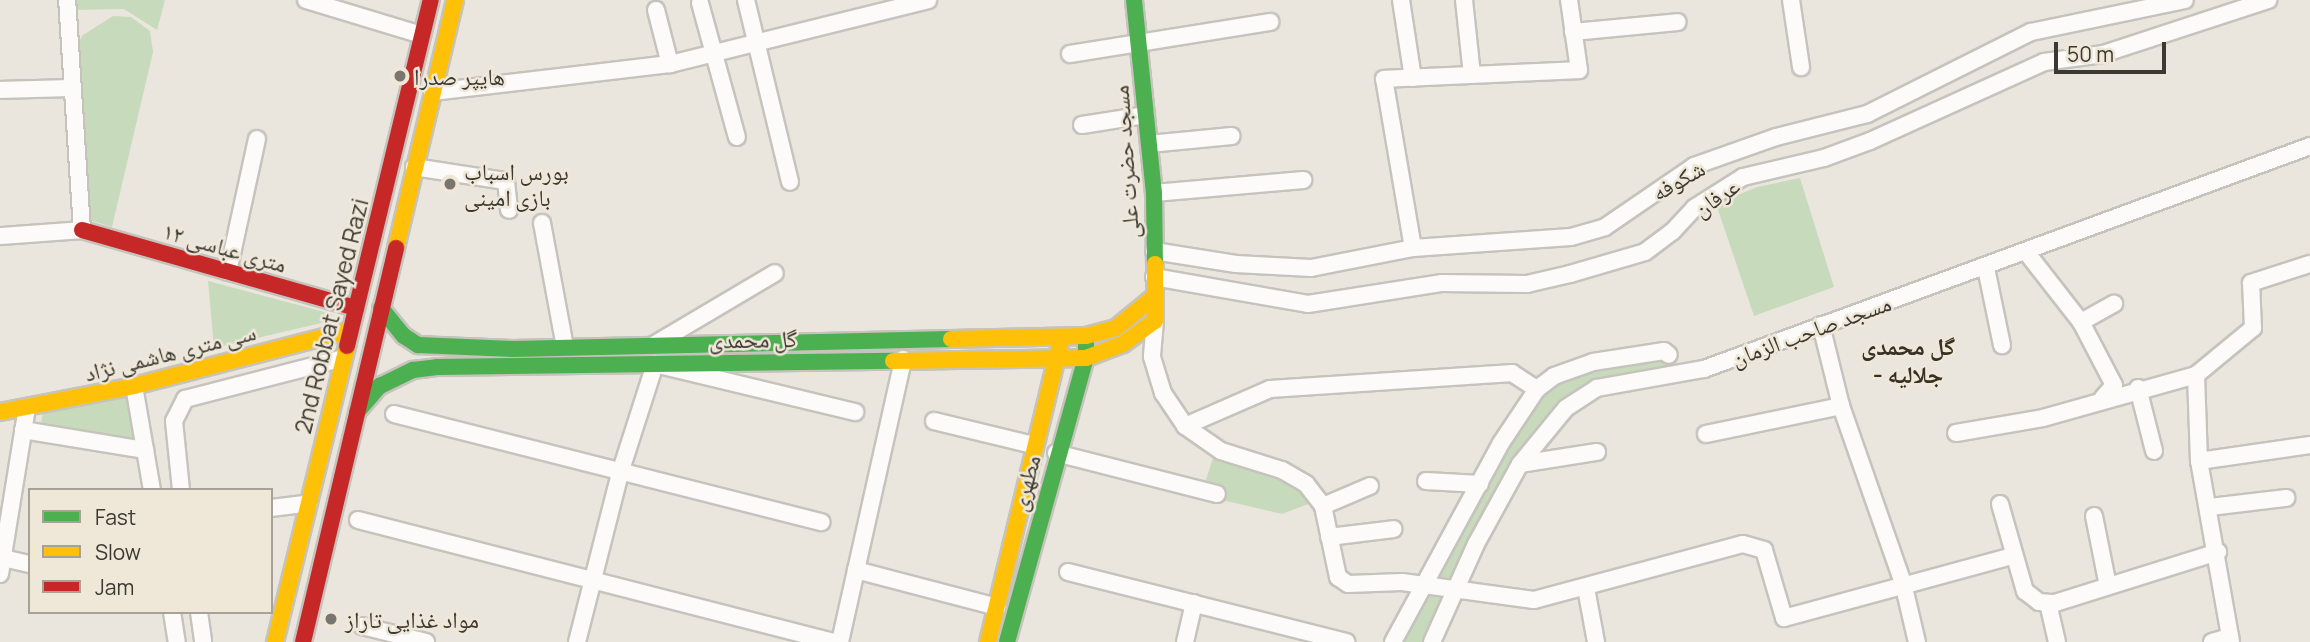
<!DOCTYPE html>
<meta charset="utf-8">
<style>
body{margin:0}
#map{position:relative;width:2310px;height:642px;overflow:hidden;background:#eae6de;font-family:Manrope,"Noto Naskh Arabic",sans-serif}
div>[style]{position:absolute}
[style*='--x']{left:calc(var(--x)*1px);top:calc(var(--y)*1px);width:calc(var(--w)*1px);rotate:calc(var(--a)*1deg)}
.green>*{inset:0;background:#c8dabc}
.roads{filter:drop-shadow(2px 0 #c6c3bd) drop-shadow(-2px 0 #c6c3bd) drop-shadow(0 2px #c6c3bd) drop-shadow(0 -2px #c6c3bd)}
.street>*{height:16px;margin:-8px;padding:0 8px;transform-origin:8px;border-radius:8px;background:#fcfbfa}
.fast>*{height:16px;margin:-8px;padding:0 8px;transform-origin:8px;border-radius:8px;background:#4caf50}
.slow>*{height:16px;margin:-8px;padding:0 8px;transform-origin:8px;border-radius:8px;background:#ffc107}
.jam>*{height:16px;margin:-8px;padding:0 8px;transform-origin:8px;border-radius:8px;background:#c62828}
.dots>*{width:19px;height:19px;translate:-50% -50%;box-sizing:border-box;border:4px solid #efe8d9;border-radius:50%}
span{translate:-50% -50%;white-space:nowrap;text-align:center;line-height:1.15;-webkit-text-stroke:5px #efe8d9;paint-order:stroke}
.poi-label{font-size:23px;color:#3c3933}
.left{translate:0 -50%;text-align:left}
.street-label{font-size:23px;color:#3c3933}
.neighbourhood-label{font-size:24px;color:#363124;font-weight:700}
.legend{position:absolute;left:28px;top:488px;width:245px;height:126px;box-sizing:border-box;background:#efe8d9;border:2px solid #a7a297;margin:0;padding:9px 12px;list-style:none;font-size:21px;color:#3c3933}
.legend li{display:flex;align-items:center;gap:14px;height:35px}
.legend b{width:35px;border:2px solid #a7a297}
.scale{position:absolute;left:2054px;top:42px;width:112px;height:32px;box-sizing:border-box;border:4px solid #3c3933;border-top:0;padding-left:9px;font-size:21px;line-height:24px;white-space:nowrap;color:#3c3933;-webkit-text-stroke:5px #efe8d9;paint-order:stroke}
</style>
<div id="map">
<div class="green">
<div style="clip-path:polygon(73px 0,165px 0,157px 30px,124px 9px,74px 10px)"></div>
<div style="clip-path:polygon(113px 16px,131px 17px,150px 31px,153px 52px,112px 227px,89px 220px,75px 48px,83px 35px)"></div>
<div style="clip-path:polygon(1800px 178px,1834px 287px,1754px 316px,1716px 204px,1757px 187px)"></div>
<div style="clip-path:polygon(208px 281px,332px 314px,330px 321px,214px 348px)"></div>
<div style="clip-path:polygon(1666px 358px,1670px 374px,1594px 387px,1562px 409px,1453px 589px,1427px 582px,1540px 390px,1576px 369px)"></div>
<div style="clip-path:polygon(129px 391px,138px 444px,41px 425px,43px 410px)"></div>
<div style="clip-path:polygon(1213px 458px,1294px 485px,1311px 503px,1282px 514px,1201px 495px)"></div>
<div style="clip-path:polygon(1426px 589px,1450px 593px,1427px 642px,1398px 642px)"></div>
</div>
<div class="roads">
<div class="street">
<div style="--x:306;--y:0;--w:121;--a:16.8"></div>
<div style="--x:746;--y:0;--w:187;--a:76.4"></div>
<div style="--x:1401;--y:0;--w:79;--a:81.3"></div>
<div style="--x:1464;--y:0;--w:75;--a:83.9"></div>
<div style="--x:1791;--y:0;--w:68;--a:81.5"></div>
<div style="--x:700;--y:3;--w:139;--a:74.6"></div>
<div style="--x:656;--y:10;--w:56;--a:75.5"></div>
<div style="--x:1573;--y:32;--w:105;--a:-5.4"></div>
<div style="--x:1070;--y:54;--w:203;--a:-9.1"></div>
<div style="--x:0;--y:90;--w:73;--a:-1.6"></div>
<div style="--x:432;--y:92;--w:240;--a:-6.7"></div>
<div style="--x:670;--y:64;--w:266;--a:-13.9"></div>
<div style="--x:1082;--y:125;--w:65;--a:-8.9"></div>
<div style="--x:1149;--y:144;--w:83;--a:-5.5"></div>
<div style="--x:414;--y:167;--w:93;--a:8.7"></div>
<div style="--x:506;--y:181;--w:29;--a:84"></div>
<div style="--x:1154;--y:193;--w:150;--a:-5"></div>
<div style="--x:542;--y:223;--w:126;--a:79.5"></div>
<div style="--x:0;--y:236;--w:82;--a:-4.2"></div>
<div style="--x:82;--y:230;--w:230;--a:-93.7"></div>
<div style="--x:1413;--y:248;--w:171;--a:-99.7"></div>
<div style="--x:1384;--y:79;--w:195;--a:-2.6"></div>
<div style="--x:1579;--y:70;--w:71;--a:-98.1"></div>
<div style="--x:1154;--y:251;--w:83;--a:9"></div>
<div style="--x:1236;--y:264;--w:75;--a:3.1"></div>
<div style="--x:1311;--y:268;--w:104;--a:-11.1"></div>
<div style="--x:1413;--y:248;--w:158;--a:-4"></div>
<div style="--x:1571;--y:237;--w:35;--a:-16"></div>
<div style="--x:1605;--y:227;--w:108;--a:-34.4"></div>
<div style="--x:1694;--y:166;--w:87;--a:-19.5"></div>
<div style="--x:1776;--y:137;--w:94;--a:-14.2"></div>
<div style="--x:1867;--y:114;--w:183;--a:-26.6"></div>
<div style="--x:2031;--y:32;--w:157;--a:-11.7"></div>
<div style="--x:2027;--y:253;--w:88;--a:52"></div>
<div style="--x:2081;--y:322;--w:71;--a:62.4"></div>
<div style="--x:2114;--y:385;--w:18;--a:131"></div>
<div style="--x:1986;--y:268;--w:79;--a:78.3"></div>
<div style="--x:228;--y:272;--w:136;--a:-77.7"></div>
<div style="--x:1154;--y:277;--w:156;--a:9.9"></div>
<div style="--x:1308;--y:304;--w:136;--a:-8.9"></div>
<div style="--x:1442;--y:283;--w:85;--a:0.7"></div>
<div style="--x:1527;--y:284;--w:44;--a:-13.1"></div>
<div style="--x:1570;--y:274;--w:78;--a:-16.3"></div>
<div style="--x:1645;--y:252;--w:34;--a:-37"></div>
<div style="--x:1672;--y:232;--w:33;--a:-47"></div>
<div style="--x:1694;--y:208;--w:58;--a:-32.3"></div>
<div style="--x:1743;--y:177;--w:83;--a:-13.2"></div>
<div style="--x:1824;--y:158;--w:49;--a:-20.3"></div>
<div style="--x:1870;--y:141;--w:191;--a:-24.4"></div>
<div style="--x:2044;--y:62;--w:60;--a:-7.7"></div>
<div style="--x:2103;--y:54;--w:174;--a:-18.1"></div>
<div style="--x:1155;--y:321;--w:36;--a:95"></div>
<div style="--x:1152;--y:357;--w:38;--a:73"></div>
<div style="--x:1163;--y:393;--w:40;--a:56"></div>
<div style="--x:1185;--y:426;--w:44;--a:34.8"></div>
<div style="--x:1221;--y:451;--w:64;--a:17.3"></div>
<div style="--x:1282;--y:470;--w:28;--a:30"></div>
<div style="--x:1306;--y:484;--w:28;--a:52"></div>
<div style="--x:1323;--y:506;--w:73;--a:78.1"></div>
<div style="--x:1338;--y:577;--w:12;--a:35"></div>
<div style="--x:1348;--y:584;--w:54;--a:-2.1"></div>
<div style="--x:1402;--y:582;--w:133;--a:7.8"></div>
<div style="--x:1534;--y:600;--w:216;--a:-15"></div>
<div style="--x:1743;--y:544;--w:22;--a:16"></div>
<div style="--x:1764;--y:550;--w:71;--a:73.6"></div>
<div style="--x:1784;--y:618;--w:236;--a:-15.2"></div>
<div style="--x:2081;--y:322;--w:38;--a:-29"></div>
<div style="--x:1821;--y:325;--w:83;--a:76.1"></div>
<div style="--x:1841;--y:406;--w:188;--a:70.7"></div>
<div style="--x:1903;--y:583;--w:61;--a:76.7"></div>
<div style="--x:655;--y:344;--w:139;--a:-30.6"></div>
<div style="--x:134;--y:386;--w:106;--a:80.2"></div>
<div style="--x:2138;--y:388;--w:65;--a:75.7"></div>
<div style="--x:394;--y:414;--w:441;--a:14.2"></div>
<div style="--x:934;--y:421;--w:102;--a:13.6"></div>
<div style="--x:1185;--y:426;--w:93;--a:-23.5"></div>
<div style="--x:1270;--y:389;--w:243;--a:-3.8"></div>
<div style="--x:1512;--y:373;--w:30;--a:33"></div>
<div style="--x:23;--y:430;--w:124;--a:9.3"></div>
<div style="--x:1956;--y:433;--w:88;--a:-9.8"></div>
<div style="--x:2043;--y:418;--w:159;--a:-15.7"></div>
<div style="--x:1706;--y:434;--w:138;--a:-11.7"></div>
<div style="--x:1056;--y:453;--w:166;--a:14.3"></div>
<div style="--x:2199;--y:461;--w:112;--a:-8.2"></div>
<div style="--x:1520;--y:464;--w:78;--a:-8.9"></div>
<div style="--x:1426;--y:481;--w:54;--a:3.2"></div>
<div style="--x:181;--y:490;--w:69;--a:-95.8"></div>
<div style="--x:174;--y:421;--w:25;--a:-63"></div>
<div style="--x:185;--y:399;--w:164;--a:-14.5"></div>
<div style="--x:2000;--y:504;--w:91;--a:74"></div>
<div style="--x:2025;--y:591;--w:18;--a:38"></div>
<div style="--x:2039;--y:602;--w:16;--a:4"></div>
<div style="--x:2055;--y:603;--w:171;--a:-17.4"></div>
<div style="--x:1323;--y:506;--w:51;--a:-23.1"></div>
<div style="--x:2210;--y:507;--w:77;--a:-6.8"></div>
<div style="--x:271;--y:508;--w:38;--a:-7"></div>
<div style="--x:2094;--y:516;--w:71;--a:78.7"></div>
<div style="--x:358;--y:520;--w:491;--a:14.4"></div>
<div style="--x:1329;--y:537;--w:65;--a:-7"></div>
<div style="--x:3;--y:558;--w:28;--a:13"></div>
<div style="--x:856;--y:570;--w:146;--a:14.7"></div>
<div style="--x:1068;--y:572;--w:287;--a:14.1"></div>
<div style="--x:0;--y:574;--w:168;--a:-80.8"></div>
<div style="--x:1586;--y:588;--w:55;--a:79.5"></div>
<div style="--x:2048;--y:603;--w:40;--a:77"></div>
<div style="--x:172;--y:612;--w:30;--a:81"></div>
<div style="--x:199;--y:612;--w:30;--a:82"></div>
<div style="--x:362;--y:626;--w:66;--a:14"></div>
<div style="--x:577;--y:642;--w:178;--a:-75.7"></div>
<div style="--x:621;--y:470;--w:111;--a:-72.2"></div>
<div style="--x:655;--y:364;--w:206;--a:13.5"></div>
<div style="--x:840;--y:642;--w:290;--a:-77.4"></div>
<div style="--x:1185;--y:642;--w:40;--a:-77"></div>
<div style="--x:1393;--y:642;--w:226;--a:-61.5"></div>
<div style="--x:1501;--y:443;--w:65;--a:-56.3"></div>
<div style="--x:1537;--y:389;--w:21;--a:-37"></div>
<div style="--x:1554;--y:376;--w:41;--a:-19.7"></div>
<div style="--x:1593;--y:362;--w:72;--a:-8.8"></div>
<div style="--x:1664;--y:351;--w:6;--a:39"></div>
<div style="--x:1432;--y:642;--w:107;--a:-65.8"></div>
<div style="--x:1476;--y:544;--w:91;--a:-61.2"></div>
<div style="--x:1520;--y:464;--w:72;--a:-50.6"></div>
<div style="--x:1566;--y:408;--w:37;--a:-33"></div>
<div style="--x:1597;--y:388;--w:109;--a:-10.1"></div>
<div style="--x:1704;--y:369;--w:646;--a:-20.2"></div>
<div style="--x:2212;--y:642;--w:19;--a:-16"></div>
<div style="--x:2231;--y:642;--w:184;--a:-100"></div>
<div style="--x:2199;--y:461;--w:86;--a:-92"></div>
<div style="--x:2196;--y:375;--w:74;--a:-39.5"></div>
<div style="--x:2253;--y:328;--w:45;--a:-92.5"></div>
<div style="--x:2251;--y:283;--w:62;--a:-17.9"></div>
</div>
<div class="fast">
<div style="--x:1134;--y:0;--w:194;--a:84.1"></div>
<div style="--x:1154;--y:193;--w:71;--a:89.2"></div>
<div style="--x:381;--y:308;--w:36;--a:51"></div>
<div style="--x:404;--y:336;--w:17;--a:33"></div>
<div style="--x:418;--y:345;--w:95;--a:2.4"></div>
<div style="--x:513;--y:349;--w:438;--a:-1.3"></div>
<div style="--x:357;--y:412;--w:35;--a:-49"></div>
<div style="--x:380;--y:386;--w:37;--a:-26"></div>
<div style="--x:413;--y:370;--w:24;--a:-7"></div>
<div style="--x:437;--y:367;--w:456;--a:-0.8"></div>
<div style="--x:1007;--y:642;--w:295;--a:-74.5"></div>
<div style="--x:1086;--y:358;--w:14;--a:-90"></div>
</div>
<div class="slow">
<div style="--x:396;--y:248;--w:255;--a:-76.6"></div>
<div style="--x:951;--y:339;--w:135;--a:-1.3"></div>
<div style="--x:1086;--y:336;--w:31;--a:-15"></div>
<div style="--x:1116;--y:328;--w:50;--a:-39.4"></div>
<div style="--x:893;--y:361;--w:193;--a:-0.9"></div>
<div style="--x:1086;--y:358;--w:40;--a:-21"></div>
<div style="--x:1123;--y:344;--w:39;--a:-36"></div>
<div style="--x:1155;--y:321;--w:57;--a:-90"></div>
<div style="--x:0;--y:412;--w:136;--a:-11"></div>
<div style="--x:134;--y:386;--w:224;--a:-14.5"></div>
<div style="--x:275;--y:642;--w:305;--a:-76.3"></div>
<div style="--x:988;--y:642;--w:306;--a:-76.4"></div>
</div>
<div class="jam">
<div style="--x:82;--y:230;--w:285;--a:15.9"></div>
<div style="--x:347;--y:346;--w:356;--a:-76.4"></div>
<div style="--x:303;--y:642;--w:405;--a:-76.7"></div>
</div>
</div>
<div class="dots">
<div style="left:400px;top:76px;background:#79766f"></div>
<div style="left:450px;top:184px;background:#79766f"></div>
<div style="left:331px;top:619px;background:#79766f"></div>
</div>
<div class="poi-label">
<span class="left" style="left:414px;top:76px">هایپر صدرا</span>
<span class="left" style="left:464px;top:184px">بورس اسباب<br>بازی امینی</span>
<span class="left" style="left:345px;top:619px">مواد غذایی تاراز</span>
</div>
<div class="street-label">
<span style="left:1125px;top:162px;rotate:-94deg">مسجد حضرت علی</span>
<span style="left:1678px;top:180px;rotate:-30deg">شکوفه</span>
<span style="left:1716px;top:197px;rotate:-34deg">عرفان</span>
<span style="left:225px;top:247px;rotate:16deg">۱۲ متری عباسی</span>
<span style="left:331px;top:316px;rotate:-76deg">2nd Robbat Sayed Razi</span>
<span style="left:1811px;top:330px;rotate:-20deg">مسجد صاحب الزمان</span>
<span style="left:753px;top:339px;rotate:-1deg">گل محمدی</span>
<span style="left:170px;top:352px;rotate:-14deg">سی متری هاشمی نژاد</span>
<span style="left:1025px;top:483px;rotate:-75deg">مطهری</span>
</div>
<div class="neighbourhood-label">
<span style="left:1908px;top:360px">گل محمدی<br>- جلالیه</span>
</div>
<ul class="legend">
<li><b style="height:9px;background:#4caf50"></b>Fast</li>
<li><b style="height:9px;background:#ffc107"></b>Slow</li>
<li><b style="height:9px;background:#c62828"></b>Jam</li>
</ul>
<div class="scale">50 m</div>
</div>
